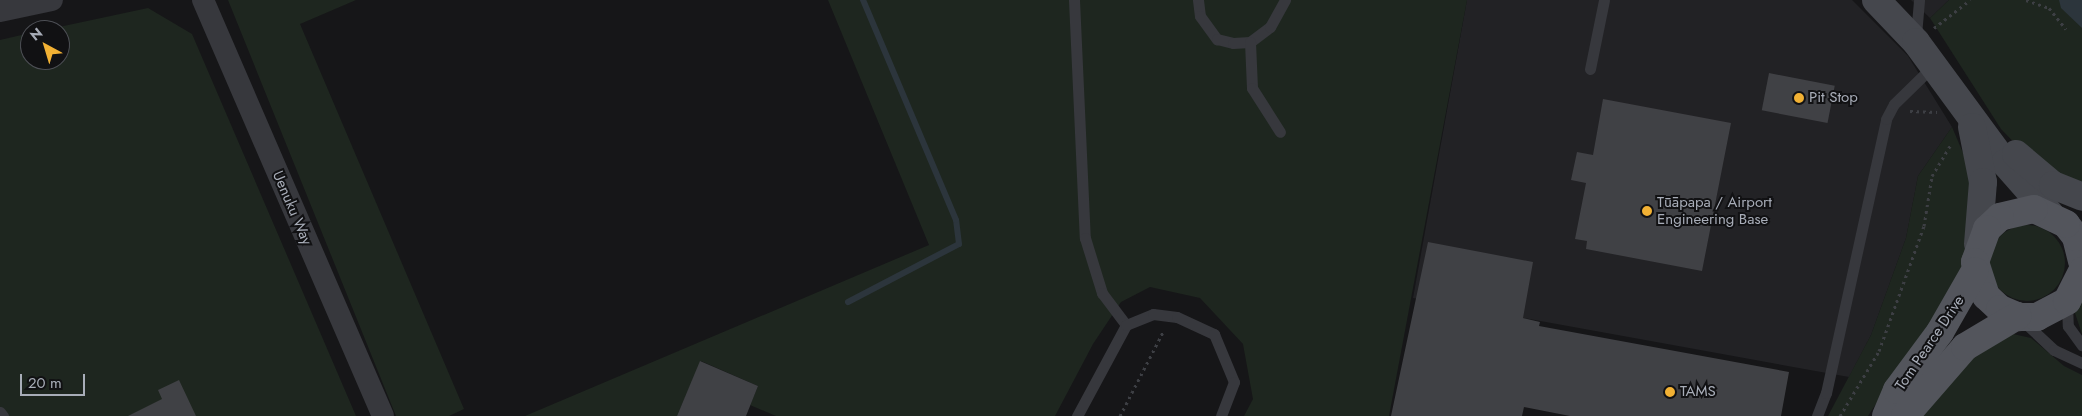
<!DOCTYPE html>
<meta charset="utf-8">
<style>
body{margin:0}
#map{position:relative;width:2082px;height:416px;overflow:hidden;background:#161618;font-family:Jost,sans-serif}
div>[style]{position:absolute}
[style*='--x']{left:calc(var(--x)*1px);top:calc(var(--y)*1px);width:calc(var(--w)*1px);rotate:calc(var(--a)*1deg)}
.built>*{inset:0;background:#222225}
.green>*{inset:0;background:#1e261f}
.round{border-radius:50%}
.water>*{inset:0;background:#2c353c}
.stream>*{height:6px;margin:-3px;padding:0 3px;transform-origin:3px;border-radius:3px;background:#2c353c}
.building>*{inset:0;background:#404145;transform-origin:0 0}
.path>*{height:3px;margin-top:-1.5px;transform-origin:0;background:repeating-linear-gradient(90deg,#3d3f44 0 2.5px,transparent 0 6.5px)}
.lane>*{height:11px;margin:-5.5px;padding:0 5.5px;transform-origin:5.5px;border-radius:5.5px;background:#37383d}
.street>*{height:22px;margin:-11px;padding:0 11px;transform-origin:11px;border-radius:11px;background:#37383d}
.secondary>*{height:28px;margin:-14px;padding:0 14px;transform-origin:14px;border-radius:14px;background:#45474d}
.primary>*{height:28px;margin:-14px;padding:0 14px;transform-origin:14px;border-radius:14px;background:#53555c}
.dots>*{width:14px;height:14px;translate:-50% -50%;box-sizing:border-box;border:2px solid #111113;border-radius:50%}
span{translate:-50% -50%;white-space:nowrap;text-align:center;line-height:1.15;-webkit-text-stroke:4px #111113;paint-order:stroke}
.poi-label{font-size:15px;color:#a8adb8}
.left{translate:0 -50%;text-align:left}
.street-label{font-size:15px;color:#a8adb8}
.north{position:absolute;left:20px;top:20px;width:50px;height:50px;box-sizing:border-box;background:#111113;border:1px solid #4d4f55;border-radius:50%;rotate:321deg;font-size:14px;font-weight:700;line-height:20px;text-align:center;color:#a8adb8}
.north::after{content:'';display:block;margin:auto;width:18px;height:22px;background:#f2b134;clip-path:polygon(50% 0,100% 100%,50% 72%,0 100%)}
.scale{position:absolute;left:20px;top:374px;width:65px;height:22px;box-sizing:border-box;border:2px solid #a8adb8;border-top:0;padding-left:6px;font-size:15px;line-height:18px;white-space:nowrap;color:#a8adb8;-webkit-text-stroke:4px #111113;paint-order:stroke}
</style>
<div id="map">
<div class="built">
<div style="clip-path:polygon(1467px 0,1852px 0,1908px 56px,1952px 127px,1918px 176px,1906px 238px,1871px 335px,1849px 377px,1413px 298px)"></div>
<div style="clip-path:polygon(1911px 0,1949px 0,1930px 18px)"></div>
</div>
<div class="green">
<div style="clip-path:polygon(228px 0,356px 0,300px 24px,464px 409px,449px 416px,396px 416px)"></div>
<div style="clip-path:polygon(828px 0,1467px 0,1389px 416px,1244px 416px,1253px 399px,1243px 344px,1200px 298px,1150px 287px,1121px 302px,1093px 344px,1055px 416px,776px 416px,750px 405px,758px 386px,701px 361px,677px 416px,525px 416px,929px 245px)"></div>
<div style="clip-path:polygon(1949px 0,2082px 0,2082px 188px,2028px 157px,2001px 129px,1930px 18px)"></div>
<div style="clip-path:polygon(148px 8px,192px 34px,356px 416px,0 416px,0 40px,30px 33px,30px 60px,60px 60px,60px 30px,45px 30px)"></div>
<div style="clip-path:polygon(1952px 127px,1972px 174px,1971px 225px,1960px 277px,1868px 416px,1828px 416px,1871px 335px,1906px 238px,1918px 176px)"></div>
<div class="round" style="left:1989px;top:225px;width:76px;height:76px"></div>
<div style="clip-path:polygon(2082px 293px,2082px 334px,2075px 313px)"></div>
<div style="clip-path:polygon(2013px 334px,2031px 338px,2064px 366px,2082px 375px,2082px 416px,1922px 416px,1955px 367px)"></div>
</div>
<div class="water">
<div style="clip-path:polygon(2059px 0,2082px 0,2082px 28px,2061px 8px)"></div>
</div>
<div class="stream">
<div style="--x:848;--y:302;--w:125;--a:-27.6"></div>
<div style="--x:959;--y:244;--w:24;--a:-97"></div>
<div style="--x:956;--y:220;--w:239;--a:-112.9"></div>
</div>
<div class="building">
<div style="left:1769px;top:73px;width:67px;height:38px;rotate:11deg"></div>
<div style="clip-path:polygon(1603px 99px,1731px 123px,1702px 271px,1586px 249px,1587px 241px,1575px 239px,1586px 183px,1571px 180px,1577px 152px,1593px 155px)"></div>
<div style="clip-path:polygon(1428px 242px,1533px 262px,1523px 318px,1540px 322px,1539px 326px,1789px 372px,1781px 416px,1570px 416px,1524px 407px,1522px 416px,1391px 416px)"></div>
<div style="clip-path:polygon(700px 361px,758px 386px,746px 416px,677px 416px)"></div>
<div style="clip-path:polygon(179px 380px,196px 416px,128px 416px,162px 399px,158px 390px)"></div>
</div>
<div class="path">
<div style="--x:2026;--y:0;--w:24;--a:19"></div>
<div style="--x:2049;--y:8;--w:27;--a:51"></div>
<div style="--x:1934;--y:28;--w:46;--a:-37.9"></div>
<div style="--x:1910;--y:111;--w:27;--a:2"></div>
<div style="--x:1120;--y:416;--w:94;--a:-62.9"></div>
<div style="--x:1840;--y:416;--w:76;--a:-59"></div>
<div style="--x:1879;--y:351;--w:133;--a:-70.2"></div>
<div style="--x:1924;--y:226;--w:51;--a:-80.9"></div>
<div style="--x:1932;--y:176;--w:37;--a:-59"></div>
</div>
<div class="lane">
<div style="--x:1074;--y:0;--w:238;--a:87.4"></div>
<div style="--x:1085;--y:238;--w:58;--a:72.8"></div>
<div style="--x:1102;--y:293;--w:40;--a:53"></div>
<div style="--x:1198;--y:0;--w:16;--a:83"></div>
<div style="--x:1200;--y:16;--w:29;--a:54"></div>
<div style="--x:1217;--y:39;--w:16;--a:14"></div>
<div style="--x:1233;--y:43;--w:17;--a:-3"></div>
<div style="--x:1250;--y:42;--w:25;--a:-37"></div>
<div style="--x:1270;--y:27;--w:31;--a:-61"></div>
<div style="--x:1916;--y:35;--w:35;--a:-85"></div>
<div style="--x:1250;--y:42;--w:46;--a:87.5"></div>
<div style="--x:1252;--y:88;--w:52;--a:57.5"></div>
<div style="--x:1590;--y:69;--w:70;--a:-78.5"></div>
<div style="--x:2067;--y:303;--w:23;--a:88"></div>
<div style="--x:2068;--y:326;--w:24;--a:54"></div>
<div style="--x:2022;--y:320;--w:44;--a:43.2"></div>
<div style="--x:2054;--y:350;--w:31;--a:25"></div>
<div style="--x:0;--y:412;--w:5;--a:53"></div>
<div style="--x:1077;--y:416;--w:103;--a:-61.7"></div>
<div style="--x:1126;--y:325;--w:29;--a:-22"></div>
<div style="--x:1153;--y:314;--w:24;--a:7"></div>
<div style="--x:1177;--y:317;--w:41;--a:24.7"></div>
<div style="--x:1214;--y:334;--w:52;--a:67.4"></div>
<div style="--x:1234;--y:382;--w:36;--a:111"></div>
<div style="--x:1817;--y:416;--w:25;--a:-69"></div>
<div style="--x:1826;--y:393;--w:280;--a:-77.6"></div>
<div style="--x:1886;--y:119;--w:17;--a:-62"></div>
<div style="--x:1894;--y:104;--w:54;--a:-44.3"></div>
</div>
<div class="street">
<div style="--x:203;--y:0;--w:453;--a:66.6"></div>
<div style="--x:0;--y:11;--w:53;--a:-11.9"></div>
</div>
<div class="secondary">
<div style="--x:1876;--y:0;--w:58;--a:46.4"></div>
<div style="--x:1916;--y:42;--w:150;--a:53.7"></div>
<div style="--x:2005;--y:163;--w:68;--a:48.6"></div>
<div style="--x:1972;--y:127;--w:56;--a:78.7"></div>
<div style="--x:1983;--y:182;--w:62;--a:94.6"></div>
<div style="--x:2016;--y:154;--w:48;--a:40"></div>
<div style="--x:2053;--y:185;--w:31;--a:22"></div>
</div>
<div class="primary">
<div style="--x:2082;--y:261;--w:25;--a:-104"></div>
<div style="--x:2076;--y:237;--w:16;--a:-128"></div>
<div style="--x:2066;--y:224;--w:35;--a:-155"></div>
<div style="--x:2034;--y:209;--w:35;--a:167"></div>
<div style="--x:2000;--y:217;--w:18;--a:137"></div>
<div style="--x:1987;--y:229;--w:35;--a:110"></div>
<div style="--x:1975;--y:262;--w:36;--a:72"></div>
<div style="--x:1986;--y:296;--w:19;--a:43"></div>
<div style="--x:2000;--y:309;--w:21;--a:23"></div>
<div style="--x:2019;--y:317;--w:18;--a:0"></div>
<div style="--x:2037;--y:317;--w:34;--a:-28"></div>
<div style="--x:2067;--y:301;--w:34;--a:-63"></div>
<div style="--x:1886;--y:416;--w:28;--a:-67"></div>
<div style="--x:1897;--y:390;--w:72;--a:-53.4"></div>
<div style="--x:1940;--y:332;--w:70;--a:-60.2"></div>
<div style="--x:1905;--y:416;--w:91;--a:-49"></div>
<div style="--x:1965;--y:347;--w:61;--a:-30.8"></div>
</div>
<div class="dots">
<div style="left:1799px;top:98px;background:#f2b134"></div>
<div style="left:1647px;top:211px;background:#f2b134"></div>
<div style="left:1670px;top:392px;background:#f2b134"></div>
</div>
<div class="poi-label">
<span class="left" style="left:1809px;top:98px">Pit Stop</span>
<span class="left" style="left:1657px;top:211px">Tūāpapa / Airport<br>Engineering Base</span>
<span class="left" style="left:1680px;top:392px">TAMS</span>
</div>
<div class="street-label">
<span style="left:292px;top:208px;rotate:67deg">Uenuku Way</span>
<span style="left:1930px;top:343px;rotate:-56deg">Tom Pearce Drive</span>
</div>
<div class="north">N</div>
<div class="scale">20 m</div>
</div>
